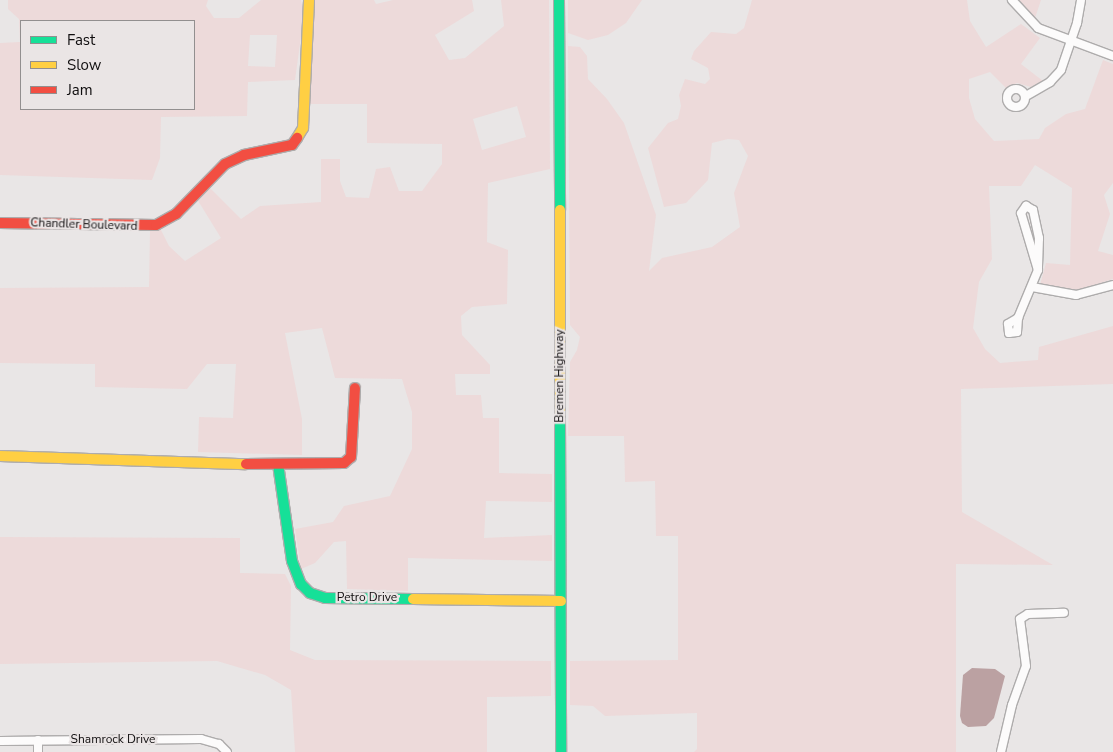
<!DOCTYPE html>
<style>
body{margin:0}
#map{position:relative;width:1113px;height:752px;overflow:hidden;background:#e9e6e6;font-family:"Nunito Sans",sans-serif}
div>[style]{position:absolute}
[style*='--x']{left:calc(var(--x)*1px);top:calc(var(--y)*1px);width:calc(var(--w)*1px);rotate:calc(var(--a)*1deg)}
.green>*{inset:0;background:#eddada}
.water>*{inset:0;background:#bba1a2}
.roads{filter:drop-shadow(1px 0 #aeacac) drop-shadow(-1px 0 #aeacac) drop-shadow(0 1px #aeacac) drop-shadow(0 -1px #aeacac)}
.street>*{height:8px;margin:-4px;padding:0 4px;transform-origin:4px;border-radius:4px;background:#fcfbfb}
.street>.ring{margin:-4px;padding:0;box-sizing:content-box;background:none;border:8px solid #fcfbfb;border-radius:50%}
.fast>*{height:10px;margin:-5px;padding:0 5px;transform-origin:5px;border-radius:5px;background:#16e098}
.slow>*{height:10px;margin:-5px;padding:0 5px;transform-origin:5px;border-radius:5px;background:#ffcf43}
.jam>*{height:10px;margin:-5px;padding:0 5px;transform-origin:5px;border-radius:5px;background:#f24e42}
span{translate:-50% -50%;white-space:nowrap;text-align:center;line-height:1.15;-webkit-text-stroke:4.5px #eae5e5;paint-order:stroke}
.street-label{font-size:12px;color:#0f0d0e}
.legend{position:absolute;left:20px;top:20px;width:175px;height:90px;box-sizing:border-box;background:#eae5e5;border:1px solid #928f8f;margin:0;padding:6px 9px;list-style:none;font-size:15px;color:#0f0d0e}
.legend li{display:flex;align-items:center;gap:10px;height:25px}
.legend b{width:25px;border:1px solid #928f8f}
</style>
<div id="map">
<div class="green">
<div style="clip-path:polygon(evenodd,8px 0,208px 0,206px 6px,214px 18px,239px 18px,261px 0,301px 0,304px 15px,295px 80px,248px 82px,247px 116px,161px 117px,160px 158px,152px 180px,0 175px,0 43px,20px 42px,19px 19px,8px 9px,8px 0,21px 21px,194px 21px,194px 109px,21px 109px,21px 21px,8px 0,250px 35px,277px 35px,275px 67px,248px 66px,250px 35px)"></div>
<div style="clip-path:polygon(evenodd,314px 0,374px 0,376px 4px,393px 0,472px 0,474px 11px,435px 35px,449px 60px,465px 58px,504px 26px,501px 0,549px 0,550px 169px,488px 183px,487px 242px,508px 250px,507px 304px,472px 307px,461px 316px,462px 335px,490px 365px,490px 374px,455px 374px,456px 395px,481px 395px,483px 418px,499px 418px,499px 473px,552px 474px,552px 502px,486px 501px,484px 538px,552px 535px,552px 561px,408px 558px,408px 591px,347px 589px,346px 541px,334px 542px,315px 563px,301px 569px,295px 529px,333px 522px,344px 506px,390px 496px,412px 449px,412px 412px,402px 379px,335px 378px,322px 328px,285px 333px,302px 419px,302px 455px,198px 452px,199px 417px,233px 418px,236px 364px,207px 364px,187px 389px,95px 387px,95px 364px,0 363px,0 288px,149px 287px,150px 231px,160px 228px,169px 246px,185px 261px,221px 238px,197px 199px,209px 187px,241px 219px,260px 206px,321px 202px,321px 159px,340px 159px,340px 181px,346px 197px,369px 198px,376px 169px,390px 167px,399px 191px,422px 191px,442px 164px,442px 144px,367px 143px,367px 104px,308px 104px,314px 0,517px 106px,526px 137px,482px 150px,473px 119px,517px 106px)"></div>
<div style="clip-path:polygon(568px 0,642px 0,626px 23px,608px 35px,588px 40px,568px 33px)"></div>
<div style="clip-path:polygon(752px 0,967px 0,970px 21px,986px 47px,1021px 24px,1040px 38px,1021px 64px,1043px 81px,1031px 87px,1017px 83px,1006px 88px,990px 72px,969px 79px,969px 98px,975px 119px,994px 141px,1039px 139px,1045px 128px,1066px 114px,1085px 109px,1103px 60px,1113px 64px,1113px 183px,1104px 195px,1110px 214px,1098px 251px,1113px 255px,1113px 279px,1076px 291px,1040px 285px,1046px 263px,1070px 265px,1072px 188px,1035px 165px,1021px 186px,989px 186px,992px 259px,979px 282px,973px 328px,985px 349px,1000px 363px,1038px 360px,1039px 347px,1113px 326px,1113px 384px,961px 389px,962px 512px,1053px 565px,956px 564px,956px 752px,694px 752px,697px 749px,697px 713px,605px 716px,593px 706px,570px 705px,570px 661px,678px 660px,678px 536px,656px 536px,655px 481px,625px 482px,624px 436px,568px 436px,570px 362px,577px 350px,580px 337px,570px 325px,568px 46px,580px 47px,587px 56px,588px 79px,607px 99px,624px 123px,656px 215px,649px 271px,662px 258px,712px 247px,740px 227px,734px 193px,748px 156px,739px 140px,728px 139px,712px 143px,708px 180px,686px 203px,664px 207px,648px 148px,668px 123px,678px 119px,681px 106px,679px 95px,685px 79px,705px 84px,710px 79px,708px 68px,691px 59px,694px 51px,711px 32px,736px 34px,744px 28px)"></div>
<div style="clip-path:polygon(1019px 0,1041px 0,1035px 18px,1027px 10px)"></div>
<div style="clip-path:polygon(0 537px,240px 538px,240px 573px,285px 574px,291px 586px,290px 650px,315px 660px,551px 661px,551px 696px,487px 697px,487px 752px,295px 752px,291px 690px,265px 675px,217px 661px,0 664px)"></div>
</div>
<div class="water">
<div style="clip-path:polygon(972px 668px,995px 669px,1005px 676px,994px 718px,986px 726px,968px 727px,962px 723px,960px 716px,963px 675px)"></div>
</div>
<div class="roads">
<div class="street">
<div style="--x:1012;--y:0;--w:38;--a:47"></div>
<div style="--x:1038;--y:28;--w:80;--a:20.5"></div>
<div class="ring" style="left:1007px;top:89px;width:10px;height:10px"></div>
<div style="--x:1026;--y:96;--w:28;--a:-30"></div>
<div style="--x:1050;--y:82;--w:16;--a:-47"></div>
<div style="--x:1061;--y:70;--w:50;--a:-71.2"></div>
<div style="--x:1077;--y:23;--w:23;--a:-80"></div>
<div style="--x:1026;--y:206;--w:8;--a:30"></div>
<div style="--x:1033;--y:210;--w:29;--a:78"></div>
<div style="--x:1039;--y:238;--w:32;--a:92"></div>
<div style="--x:1038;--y:270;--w:59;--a:-106.6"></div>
<div style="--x:1021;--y:213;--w:9;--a:-54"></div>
<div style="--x:1032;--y:287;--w:45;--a:10.3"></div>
<div style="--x:1076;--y:295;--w:38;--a:-15"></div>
<div style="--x:1018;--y:318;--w:52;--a:-67.4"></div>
<div style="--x:1018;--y:318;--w:14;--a:94"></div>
<div style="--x:1017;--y:332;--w:8;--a:173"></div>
<div style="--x:1009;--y:333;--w:9;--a:-96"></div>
<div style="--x:1008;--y:324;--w:12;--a:-31"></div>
<div style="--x:0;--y:741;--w:201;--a:-0.6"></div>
<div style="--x:201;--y:739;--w:19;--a:16"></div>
<div style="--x:219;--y:744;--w:11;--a:45"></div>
<div style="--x:38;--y:752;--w:12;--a:-90"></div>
<div style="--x:1001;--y:752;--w:48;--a:-76.8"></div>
<div style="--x:1012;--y:705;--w:41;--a:-70.3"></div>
<div style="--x:1026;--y:666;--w:47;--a:-97.3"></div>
<div style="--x:1020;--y:619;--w:9;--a:-32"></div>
<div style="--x:1028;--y:614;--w:36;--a:-2"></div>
</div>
<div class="fast">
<div style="--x:559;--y:0;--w:210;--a:89.7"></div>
<div style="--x:560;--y:418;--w:334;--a:89.8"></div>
<div style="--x:278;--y:464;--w:98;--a:81.8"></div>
<div style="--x:292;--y:561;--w:25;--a:69"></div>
<div style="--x:301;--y:584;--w:13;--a:45"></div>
<div style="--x:310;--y:593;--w:16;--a:18"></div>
<div style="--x:325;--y:598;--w:88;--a:0.7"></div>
</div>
<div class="slow">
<div style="--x:297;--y:138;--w:12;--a:-59"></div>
<div style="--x:303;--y:128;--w:128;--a:-87.3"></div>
<div style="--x:560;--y:210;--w:208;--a:90"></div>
<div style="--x:0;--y:456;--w:246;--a:1.9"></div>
<div style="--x:413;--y:599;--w:148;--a:0.8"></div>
</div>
<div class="jam">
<div style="--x:0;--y:223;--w:156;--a:0.7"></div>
<div style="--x:156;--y:225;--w:23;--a:-29"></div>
<div style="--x:176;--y:214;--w:70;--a:-45.6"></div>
<div style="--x:225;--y:164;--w:21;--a:-25"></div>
<div style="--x:244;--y:155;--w:49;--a:-11.8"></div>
<div style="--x:292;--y:145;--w:9;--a:-54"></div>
<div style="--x:246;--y:464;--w:98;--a:-0.6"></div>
<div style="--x:344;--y:463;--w:9;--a:-41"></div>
<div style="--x:351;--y:457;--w:69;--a:-86.7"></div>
</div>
</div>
<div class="street-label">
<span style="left:84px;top:225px;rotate:2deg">Chandler Boulevard</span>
<span style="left:560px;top:376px;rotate:-90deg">Bremen Highway</span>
<span style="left:367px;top:598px">Petro Drive</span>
<span style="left:113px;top:740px">Shamrock Drive</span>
</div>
<ul class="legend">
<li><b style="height:6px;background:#16e098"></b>Fast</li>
<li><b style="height:6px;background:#ffcf43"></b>Slow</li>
<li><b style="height:6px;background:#f24e42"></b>Jam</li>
</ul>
</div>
